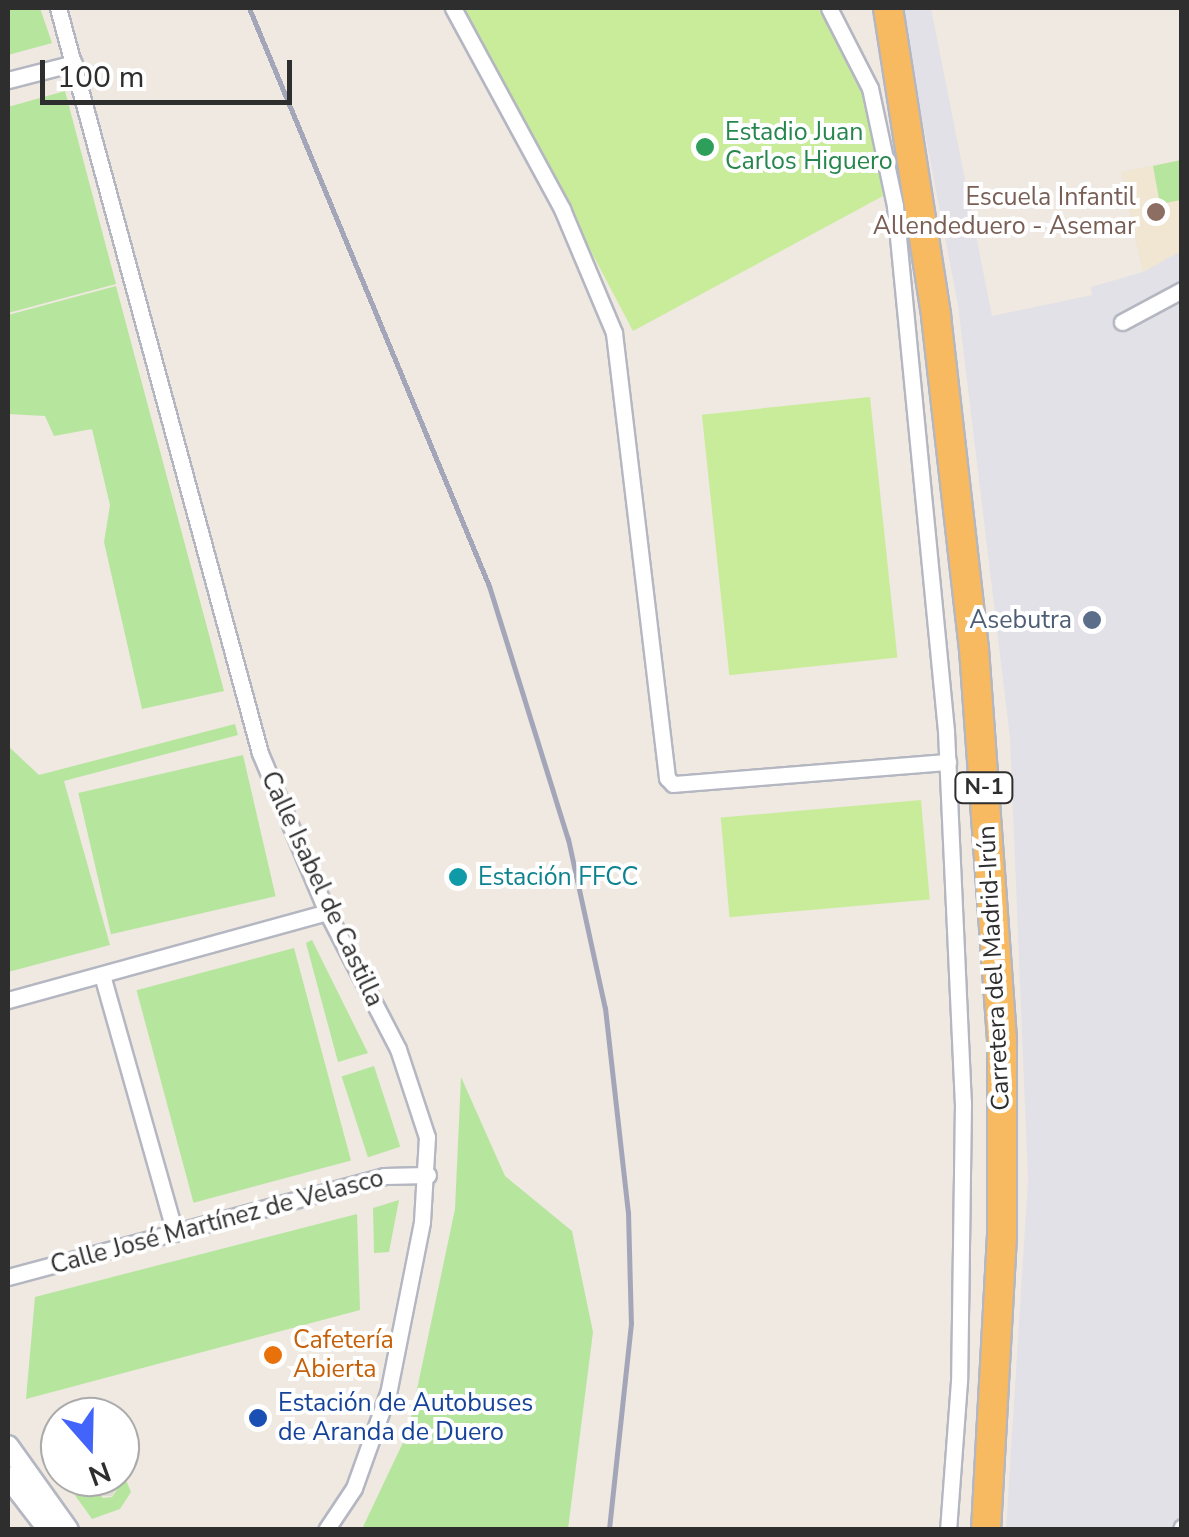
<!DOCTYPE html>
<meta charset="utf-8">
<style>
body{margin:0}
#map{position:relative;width:1189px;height:1537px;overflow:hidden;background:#efe9e1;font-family:"Nunito Sans",sans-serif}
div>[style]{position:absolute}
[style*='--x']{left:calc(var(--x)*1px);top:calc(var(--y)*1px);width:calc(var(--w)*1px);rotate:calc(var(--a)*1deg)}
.industrial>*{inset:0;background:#e3e1e8}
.education>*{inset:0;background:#f0e6d1}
.green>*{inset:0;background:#b6e59e;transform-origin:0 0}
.pitch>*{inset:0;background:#c9ec9a;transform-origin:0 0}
.plaza>*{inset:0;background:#dfdcd8}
.roads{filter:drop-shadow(2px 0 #b4b7c1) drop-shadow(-2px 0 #b4b7c1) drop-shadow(0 2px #b4b7c1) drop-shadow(0 -2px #b4b7c1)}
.minor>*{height:15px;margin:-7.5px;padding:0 7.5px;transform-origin:7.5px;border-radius:7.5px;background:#fff}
.tertiary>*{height:20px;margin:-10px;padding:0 10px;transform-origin:10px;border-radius:10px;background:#fff}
.trunk>*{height:28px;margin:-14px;padding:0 14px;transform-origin:14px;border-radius:14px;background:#f8ba60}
.rail>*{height:5px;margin:-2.5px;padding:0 2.5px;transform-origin:2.5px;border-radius:2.5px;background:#a3a6b8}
.dots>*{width:28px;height:28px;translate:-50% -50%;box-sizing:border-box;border:5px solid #fff;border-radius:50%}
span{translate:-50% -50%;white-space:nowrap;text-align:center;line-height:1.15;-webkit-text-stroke:8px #fff;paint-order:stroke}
.shield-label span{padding:2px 8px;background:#fff;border:2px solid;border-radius:8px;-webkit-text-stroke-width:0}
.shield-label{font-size:22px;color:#2e2e2e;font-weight:700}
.leisure-label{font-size:25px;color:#27864d}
.left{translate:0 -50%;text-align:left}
.education-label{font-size:25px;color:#785e54}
.right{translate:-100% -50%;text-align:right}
.service-label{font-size:25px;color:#4e5e75}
.culture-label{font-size:25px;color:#0d838f}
.street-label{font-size:25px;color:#2e2e2e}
.food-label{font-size:25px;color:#c56008}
.transit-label{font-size:25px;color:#164399}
.frame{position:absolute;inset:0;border:10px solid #2e2e2e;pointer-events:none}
.north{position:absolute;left:40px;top:1397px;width:100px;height:100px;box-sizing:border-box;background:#fff;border:2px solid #ababab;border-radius:50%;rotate:160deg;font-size:28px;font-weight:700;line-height:40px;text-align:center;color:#2e2e2e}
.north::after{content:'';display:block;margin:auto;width:35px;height:45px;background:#4264fb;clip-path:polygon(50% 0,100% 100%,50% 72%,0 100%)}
.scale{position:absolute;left:40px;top:60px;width:252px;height:45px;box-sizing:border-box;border:5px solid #2e2e2e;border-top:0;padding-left:12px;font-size:30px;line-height:35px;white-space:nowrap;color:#2e2e2e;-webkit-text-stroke:8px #fff;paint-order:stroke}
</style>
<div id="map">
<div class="industrial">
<div style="clip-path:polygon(901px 8px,931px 8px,992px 316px,1092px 295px,1091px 287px,1143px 272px,1121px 172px,1181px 160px,1181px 1529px,1006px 1529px,1028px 1180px,1010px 738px,958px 305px)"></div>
</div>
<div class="education">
<div style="clip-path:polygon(1181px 160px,1181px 251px,1143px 272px,1121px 172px)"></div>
</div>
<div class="green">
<div style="clip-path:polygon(8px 8px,40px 8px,52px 43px,8px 55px)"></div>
<div style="clip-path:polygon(65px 91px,116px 284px,8px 313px,8px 107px)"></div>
<div style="clip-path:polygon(1181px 160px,1181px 200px,1160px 204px,1153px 166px)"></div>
<div style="clip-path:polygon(116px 286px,224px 691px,142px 709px,104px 542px,110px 505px,92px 429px,54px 436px,45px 416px,8px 414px,8px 315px)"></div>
<div style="clip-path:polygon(235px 724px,238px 735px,64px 781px,110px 945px,8px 972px,8px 746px,39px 775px)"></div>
<div style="left:243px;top:755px;width:145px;height:169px;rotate:77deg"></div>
<div style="clip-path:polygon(312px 940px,368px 1053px,338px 1062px,306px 943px)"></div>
<div style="left:294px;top:948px;width:220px;height:163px;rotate:75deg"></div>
<div style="left:374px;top:1066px;width:85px;height:34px;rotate:72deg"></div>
<div style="clip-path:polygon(461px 1077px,505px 1176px,572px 1231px,593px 1332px,568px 1529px,362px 1529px,408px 1432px,455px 1209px)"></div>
<div style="clip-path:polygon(399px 1200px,389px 1252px,374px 1253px,373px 1208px)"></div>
<div style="clip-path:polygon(357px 1214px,360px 1310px,26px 1399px,35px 1297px)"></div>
<div style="clip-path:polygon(62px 1477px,87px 1477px,103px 1498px,112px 1497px,125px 1478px,131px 1492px,120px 1509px,92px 1519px)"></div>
</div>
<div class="pitch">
<div style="clip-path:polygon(463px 8px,818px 8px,867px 95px,883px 196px,633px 331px)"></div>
<div style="left:870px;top:397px;width:262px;height:169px;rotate:84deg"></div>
<div style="left:921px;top:800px;width:100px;height:201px;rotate:85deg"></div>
</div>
<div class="plaza">
<div style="clip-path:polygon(120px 1461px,124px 1477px,112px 1496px,97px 1496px,88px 1477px,120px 1477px)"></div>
</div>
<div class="roads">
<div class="minor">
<div style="--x:58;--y:8;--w:772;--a:74.83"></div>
<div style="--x:260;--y:753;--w:173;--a:67.2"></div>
<div style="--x:327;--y:912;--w:154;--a:62.6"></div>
<div style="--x:398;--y:1049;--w:93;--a:71.8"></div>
<div style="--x:427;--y:1137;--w:85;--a:93.4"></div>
<div style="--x:422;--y:1222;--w:174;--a:101.2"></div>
<div style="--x:388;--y:1393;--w:101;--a:109.7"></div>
<div style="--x:354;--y:1488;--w:50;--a:123.7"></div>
<div style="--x:453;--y:8;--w:229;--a:61.5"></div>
<div style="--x:562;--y:209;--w:134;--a:67.2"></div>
<div style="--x:614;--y:333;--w:448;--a:83.2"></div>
<div style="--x:667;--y:778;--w:8;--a:45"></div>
<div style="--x:673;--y:784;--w:276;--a:-4.6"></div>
<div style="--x:829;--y:8;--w:90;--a:62.9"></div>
<div style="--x:870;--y:88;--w:121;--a:78"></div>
<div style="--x:895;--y:206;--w:527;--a:84.45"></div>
<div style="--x:946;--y:731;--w:372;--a:87.4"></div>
<div style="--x:963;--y:1103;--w:278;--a:90.8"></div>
<div style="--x:959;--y:1381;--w:149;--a:94.2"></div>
<div style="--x:8;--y:80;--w:68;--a:-14.4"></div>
<div style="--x:1122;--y:322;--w:68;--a:-28.1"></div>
<div style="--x:102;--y:975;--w:268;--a:74.2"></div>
<div style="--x:8;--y:1000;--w:331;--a:-15.4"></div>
<div style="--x:8;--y:1277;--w:389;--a:-15"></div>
<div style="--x:384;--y:1176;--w:44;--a:-1.3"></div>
<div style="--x:1181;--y:1530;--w:3;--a:-72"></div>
</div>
<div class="tertiary">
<div style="--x:8;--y:1446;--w:103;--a:54.5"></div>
<div style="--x:8;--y:1477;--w:67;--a:52.3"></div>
</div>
<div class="trunk">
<div style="--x:888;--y:8;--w:312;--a:81.1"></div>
<div style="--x:936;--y:316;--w:335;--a:83.5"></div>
<div style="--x:974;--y:649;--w:393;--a:85.9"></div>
<div style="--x:1002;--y:1041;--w:194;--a:90"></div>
<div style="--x:1002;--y:1235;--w:295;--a:93.1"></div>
</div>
</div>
<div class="rail">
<div style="--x:249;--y:8;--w:626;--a:67.45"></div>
<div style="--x:489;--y:586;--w:265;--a:72.7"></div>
<div style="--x:568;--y:839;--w:173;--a:77.7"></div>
<div style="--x:605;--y:1008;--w:205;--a:83.6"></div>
<div style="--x:628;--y:1212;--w:111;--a:88.5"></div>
<div style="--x:631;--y:1323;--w:208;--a:96.1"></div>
</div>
<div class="dots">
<div style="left:705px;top:147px;background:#2e9e5b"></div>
<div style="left:1156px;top:212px;background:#8d6e63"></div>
<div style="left:1092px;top:620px;background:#5c6f8a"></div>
<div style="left:458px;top:877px;background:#0f9aa8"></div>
<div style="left:273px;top:1355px;background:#e8710a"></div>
<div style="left:258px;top:1418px;background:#1a4fb4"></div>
</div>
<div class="shield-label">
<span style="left:984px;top:788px">N-1</span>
</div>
<div class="leisure-label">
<span class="left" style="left:725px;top:147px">Estadio Juan<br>Carlos Higuero</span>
</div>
<div class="education-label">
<span class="right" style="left:1136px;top:212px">Escuela Infantil<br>Allendeduero - Asemar</span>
</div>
<div class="service-label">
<span class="right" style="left:1072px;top:620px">Asebutra</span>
</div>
<div class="culture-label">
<span class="left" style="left:478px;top:877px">Estación FFCC</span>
</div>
<div class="street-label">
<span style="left:322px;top:889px;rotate:65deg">Calle Isabel de Castilla</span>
<span style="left:994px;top:968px;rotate:-93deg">Carretera del Madrid-Irún</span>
<span style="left:217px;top:1222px;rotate:-15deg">Calle José Martínez de Velasco</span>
</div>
<div class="food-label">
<span class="left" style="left:293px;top:1355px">Cafetería<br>Abierta</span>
</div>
<div class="transit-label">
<span class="left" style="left:278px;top:1418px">Estación de Autobuses<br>de Aranda de Duero</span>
</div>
<div class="frame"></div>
<div class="north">N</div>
<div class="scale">100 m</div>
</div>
